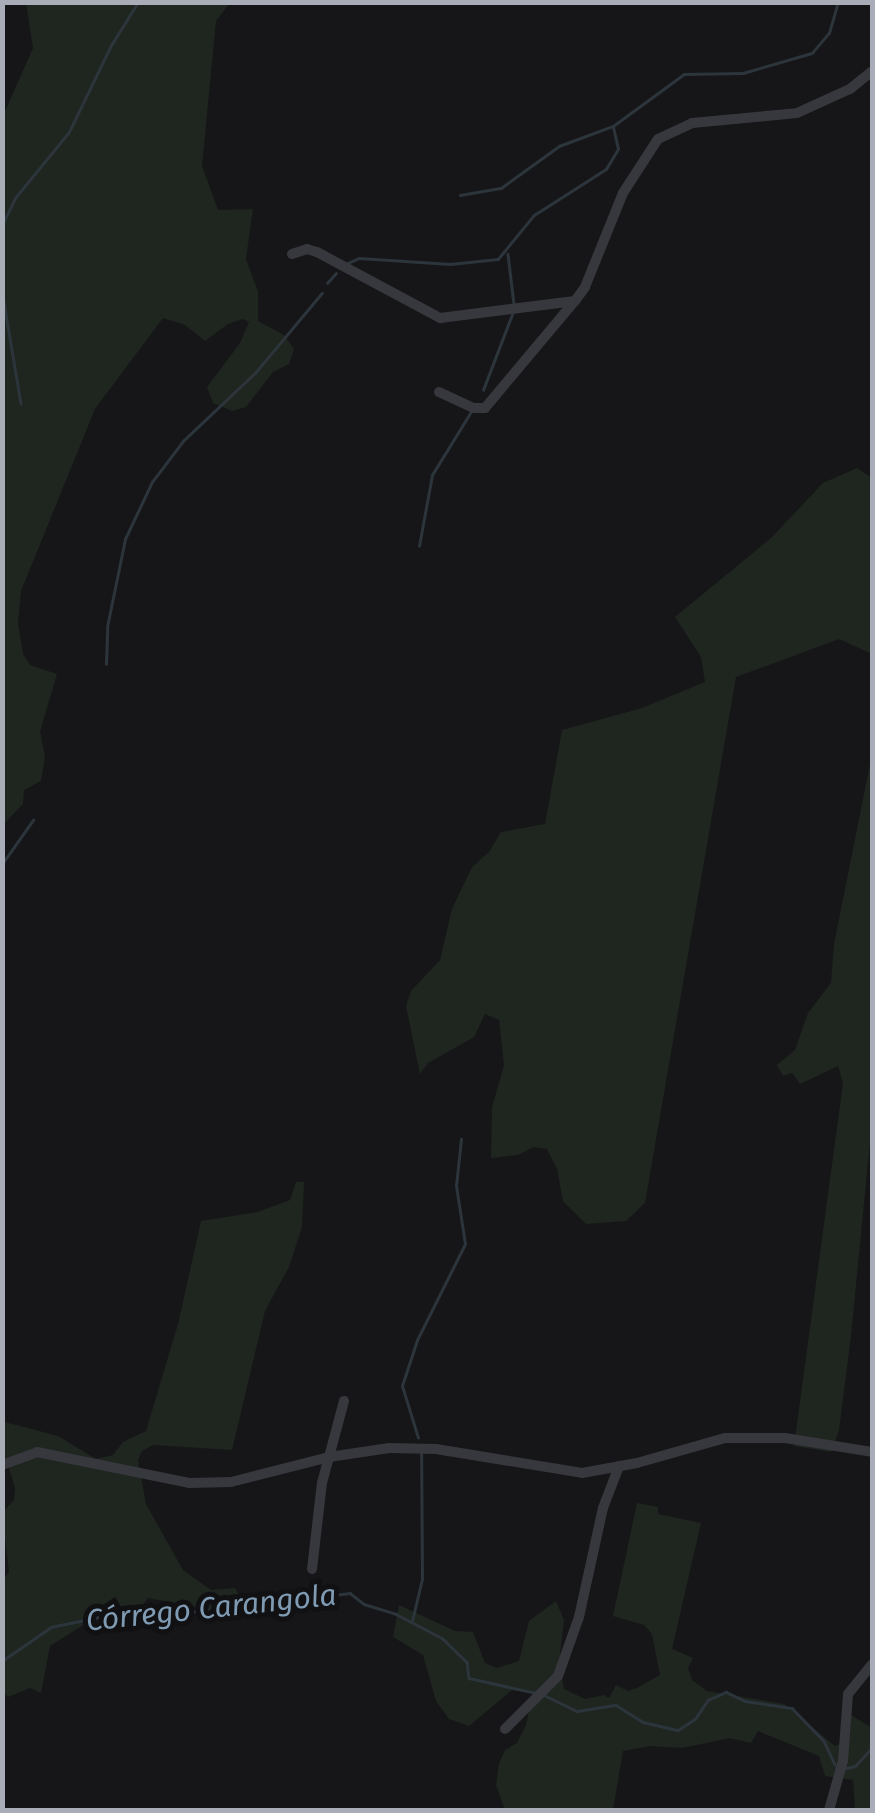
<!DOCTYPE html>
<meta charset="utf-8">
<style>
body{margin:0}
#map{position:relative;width:875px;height:1813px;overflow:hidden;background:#161618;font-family:"Fira Sans",sans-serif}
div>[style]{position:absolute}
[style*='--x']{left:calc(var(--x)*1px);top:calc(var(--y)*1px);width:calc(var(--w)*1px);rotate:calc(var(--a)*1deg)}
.green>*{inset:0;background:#1e261f}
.stream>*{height:2.5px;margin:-1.25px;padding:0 1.25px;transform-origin:1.25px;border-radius:1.25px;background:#2c353c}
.minor>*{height:10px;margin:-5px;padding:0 5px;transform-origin:5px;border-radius:5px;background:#37383d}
span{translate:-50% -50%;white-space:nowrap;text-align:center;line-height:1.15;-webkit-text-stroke:10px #111113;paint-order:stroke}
.water-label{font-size:30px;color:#7f9bb3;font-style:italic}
.frame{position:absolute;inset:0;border:5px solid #a8adb8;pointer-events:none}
</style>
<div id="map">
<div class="green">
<div style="clip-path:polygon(26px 3px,230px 3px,216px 21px,202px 166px,218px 210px,253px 209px,246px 259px,258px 292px,258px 321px,284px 335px,294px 349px,289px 364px,273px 372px,246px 407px,232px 411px,213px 403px,207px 387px,240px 343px,249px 322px,243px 319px,228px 324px,205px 341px,185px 325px,163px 318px,95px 409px,21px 591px,18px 623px,23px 654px,30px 665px,57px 674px,40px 732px,45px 757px,41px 781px,24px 790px,23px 804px,3px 825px,2px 118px,33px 48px)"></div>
<div style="clip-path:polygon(857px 468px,872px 478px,872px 654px,839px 639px,736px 677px,645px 1203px,626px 1221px,586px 1224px,563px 1201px,557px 1169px,547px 1149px,534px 1147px,518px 1155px,491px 1158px,492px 1108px,504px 1065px,499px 1020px,485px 1014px,474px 1037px,428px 1063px,420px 1074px,406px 1006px,411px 991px,440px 960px,452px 909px,472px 867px,489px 852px,501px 832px,545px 824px,562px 730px,642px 708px,705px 682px,701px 657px,675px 617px,771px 538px,823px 483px)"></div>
<div style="clip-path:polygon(872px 754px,872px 1122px,851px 1336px,839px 1430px,831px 1452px,794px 1446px,843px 1083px,838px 1066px,800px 1084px,792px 1073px,783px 1076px,777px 1065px,795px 1050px,808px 1013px,831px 983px,834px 944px)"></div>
<div style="clip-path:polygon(296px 1182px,304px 1182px,302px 1227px,289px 1267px,265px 1311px,232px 1450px,153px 1445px,142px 1451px,138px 1460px,146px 1504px,183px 1570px,211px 1590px,235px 1588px,241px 1598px,233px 1610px,218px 1611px,148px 1598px,136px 1613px,96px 1617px,50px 1646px,41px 1693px,30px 1688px,8px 1697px,2px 1691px,3px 1580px,9px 1572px,2px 1513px,14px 1500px,15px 1488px,3px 1449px,5px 1422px,58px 1436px,96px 1459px,113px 1455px,123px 1442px,146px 1431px,178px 1324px,201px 1221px,258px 1212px,290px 1200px)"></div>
<div style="clip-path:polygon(637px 1503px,658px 1507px,658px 1514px,701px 1523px,672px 1649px,693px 1658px,688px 1668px,692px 1680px,707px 1691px,784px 1704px,835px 1746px,842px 1743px,851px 1715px,872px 1728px,872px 1810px,855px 1810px,853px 1780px,825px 1776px,819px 1756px,758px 1731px,751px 1743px,730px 1738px,682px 1748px,650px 1746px,623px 1751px,613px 1810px,505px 1810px,496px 1785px,499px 1764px,505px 1750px,517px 1743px,526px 1725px,533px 1693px,512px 1690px,469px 1726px,449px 1719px,436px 1701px,423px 1655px,393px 1637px,399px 1605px,455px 1631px,473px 1632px,485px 1663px,497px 1668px,519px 1661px,529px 1621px,556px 1601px,564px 1620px,559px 1663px,564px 1689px,585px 1699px,604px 1695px,609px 1698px,616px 1685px,628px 1691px,637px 1688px,660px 1675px,652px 1634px,644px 1625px,613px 1616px)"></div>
</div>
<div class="stream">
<div style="--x:460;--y:195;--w:42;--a:-9.7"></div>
<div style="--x:501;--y:188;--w:72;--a:-35.9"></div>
<div style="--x:559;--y:146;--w:58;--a:-20.3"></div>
<div style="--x:613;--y:126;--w:88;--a:-36.2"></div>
<div style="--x:684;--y:74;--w:59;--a:-1"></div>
<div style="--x:743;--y:73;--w:72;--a:-16.2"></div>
<div style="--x:812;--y:53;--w:26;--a:-50"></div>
<div style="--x:829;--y:33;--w:32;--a:-74"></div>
<div style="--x:2;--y:225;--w:30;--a:-64"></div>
<div style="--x:15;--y:198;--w:85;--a:-50.7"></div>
<div style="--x:69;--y:132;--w:94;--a:-64.2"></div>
<div style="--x:110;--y:47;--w:53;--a:-58.1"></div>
<div style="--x:508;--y:254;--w:50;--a:83.2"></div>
<div style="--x:348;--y:263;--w:12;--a:-24"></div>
<div style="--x:359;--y:258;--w:91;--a:3.8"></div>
<div style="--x:450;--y:264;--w:48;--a:-5.9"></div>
<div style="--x:498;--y:259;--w:57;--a:-50.7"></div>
<div style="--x:534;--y:215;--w:85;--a:-32.6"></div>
<div style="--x:606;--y:169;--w:23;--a:-59"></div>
<div style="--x:618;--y:149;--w:23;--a:-103"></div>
<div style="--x:327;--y:283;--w:13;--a:-48"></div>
<div style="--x:2;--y:290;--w:115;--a:80.5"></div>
<div style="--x:483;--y:390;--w:84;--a:-69"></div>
<div style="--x:419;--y:546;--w:72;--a:-79.6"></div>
<div style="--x:432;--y:475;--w:76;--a:-58.4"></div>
<div style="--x:106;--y:664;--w:37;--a:-88"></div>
<div style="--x:107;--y:627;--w:90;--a:-78.4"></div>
<div style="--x:125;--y:539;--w:63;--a:-64.7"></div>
<div style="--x:152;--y:482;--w:51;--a:-52.9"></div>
<div style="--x:183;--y:441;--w:99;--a:-43.4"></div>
<div style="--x:255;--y:373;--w:104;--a:-50.1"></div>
<div style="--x:2;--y:864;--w:54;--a:-54.8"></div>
<div style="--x:418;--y:1438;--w:54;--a:-107.1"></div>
<div style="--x:402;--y:1386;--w:48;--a:-71.9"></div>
<div style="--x:417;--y:1340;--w:107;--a:-63.4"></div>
<div style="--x:465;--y:1244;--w:59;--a:-98.8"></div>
<div style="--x:456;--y:1186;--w:47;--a:-83.9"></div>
<div style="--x:412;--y:1621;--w:43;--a:-76.6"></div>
<div style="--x:422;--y:1579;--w:128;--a:-90.4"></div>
<div style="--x:2;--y:1661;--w:60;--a:-34.8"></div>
<div style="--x:51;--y:1627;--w:68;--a:-11.8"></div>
<div style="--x:118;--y:1613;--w:24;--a:-12"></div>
<div style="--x:141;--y:1608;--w:48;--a:4.8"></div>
<div style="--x:189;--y:1612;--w:162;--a:-6.7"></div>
<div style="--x:350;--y:1593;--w:18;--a:38"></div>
<div style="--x:364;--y:1604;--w:34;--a:17"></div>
<div style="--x:396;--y:1614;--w:52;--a:27.6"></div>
<div style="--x:442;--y:1638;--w:35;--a:44"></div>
<div style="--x:467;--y:1662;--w:16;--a:83"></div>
<div style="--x:469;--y:1678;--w:69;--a:12.6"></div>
<div style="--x:544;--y:1695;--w:37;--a:26"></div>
<div style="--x:577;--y:1711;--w:39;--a:-9"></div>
<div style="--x:616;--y:1705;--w:32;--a:32"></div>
<div style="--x:643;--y:1722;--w:36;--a:13"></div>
<div style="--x:678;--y:1730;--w:20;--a:-33"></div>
<div style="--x:695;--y:1719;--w:23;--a:-56"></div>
<div style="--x:708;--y:1700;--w:20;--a:-24"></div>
<div style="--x:726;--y:1692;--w:21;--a:25"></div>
<div style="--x:745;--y:1701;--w:48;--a:8.5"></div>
<div style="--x:792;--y:1708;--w:46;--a:45.9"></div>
<div style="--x:824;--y:1741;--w:26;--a:65"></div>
<div style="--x:842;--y:1769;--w:13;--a:-13"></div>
<div style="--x:855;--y:1766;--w:25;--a:-47"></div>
</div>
<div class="minor">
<div style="--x:292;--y:254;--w:16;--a:-18"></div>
<div style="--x:307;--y:249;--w:10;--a:17"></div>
<div style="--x:317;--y:252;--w:140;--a:28.2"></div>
<div style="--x:440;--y:318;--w:136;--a:-7.2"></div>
<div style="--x:575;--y:301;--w:17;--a:-54"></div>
<div style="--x:585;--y:287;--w:101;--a:-68"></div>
<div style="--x:623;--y:193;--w:64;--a:-57.1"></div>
<div style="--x:658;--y:139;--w:38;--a:-25"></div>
<div style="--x:692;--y:123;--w:105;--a:-5.4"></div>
<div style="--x:797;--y:113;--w:58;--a:-24.4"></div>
<div style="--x:850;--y:89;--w:28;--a:-39"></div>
<div style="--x:439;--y:392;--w:38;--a:25"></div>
<div style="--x:474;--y:408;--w:11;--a:0"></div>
<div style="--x:485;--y:408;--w:138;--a:-50"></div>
<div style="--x:2;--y:1465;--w:37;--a:-20"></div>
<div style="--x:37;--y:1452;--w:155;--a:11.5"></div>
<div style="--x:189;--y:1483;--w:42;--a:-1.4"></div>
<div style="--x:231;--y:1482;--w:101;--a:-14.3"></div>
<div style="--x:329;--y:1457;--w:61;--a:-8.5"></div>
<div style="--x:389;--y:1448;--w:47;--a:1.2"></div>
<div style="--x:436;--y:1449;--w:148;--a:9.3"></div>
<div style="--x:582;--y:1473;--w:56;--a:-10.3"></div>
<div style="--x:637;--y:1463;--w:91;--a:-15.9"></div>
<div style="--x:725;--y:1438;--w:60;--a:0"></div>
<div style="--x:785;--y:1438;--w:88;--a:9.1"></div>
<div style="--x:312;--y:1569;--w:87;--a:-83.4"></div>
<div style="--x:322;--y:1483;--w:85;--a:-75"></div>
<div style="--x:505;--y:1729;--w:75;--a:-45"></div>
<div style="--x:558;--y:1676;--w:63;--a:-70.4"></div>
<div style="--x:579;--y:1617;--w:112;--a:-77.6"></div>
<div style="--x:603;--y:1508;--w:45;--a:-69.1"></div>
<div style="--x:829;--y:1810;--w:51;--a:-74.1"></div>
<div style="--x:843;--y:1761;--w:67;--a:-85.7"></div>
<div style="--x:848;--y:1694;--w:38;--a:-51"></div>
</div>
<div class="water-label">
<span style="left:211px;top:1608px;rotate:-6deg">Córrego Carangola</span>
</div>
<div class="frame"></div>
</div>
